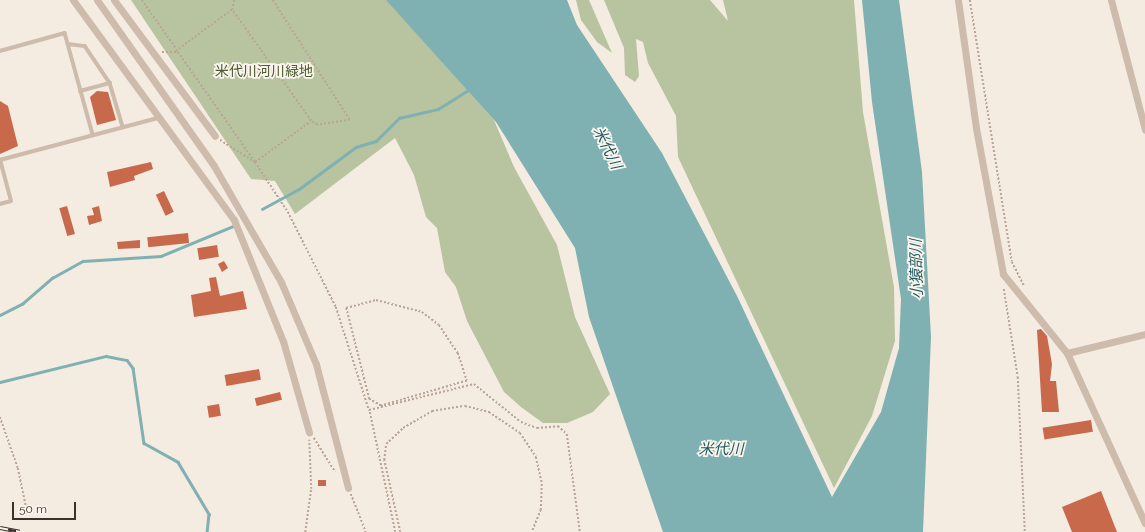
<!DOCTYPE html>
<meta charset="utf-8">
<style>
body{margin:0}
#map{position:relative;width:1145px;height:532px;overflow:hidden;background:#f4ebe1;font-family:Raleway,"Noto Sans JP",sans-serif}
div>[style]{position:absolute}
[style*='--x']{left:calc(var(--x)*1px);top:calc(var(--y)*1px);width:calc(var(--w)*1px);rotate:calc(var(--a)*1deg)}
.green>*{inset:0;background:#b8c4a0}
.water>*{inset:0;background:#7fb0b2}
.stream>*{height:2.5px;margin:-1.25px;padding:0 1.25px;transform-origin:1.25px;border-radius:1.25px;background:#7fb0b2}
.building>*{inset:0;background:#c8694b;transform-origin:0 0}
.path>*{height:1.5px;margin-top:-0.75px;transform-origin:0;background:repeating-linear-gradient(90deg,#b9a596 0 2px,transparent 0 4px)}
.lane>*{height:3.5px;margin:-1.75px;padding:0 1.75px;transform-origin:1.75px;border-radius:1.75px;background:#cdbbac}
.street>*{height:7px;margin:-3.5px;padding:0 3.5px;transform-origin:3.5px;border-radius:3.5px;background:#cdbbac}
.rail>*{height:4px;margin-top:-2px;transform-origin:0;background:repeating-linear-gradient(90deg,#fbf5ee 0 8px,#3b302b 0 16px);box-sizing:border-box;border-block:1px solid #3b302b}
span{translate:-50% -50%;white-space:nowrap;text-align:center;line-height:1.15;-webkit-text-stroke:3.5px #fbf5ee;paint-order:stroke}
.park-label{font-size:14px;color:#4a5a2e}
.water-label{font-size:15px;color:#1f5a5e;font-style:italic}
.scale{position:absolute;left:12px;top:502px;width:64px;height:18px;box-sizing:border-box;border:2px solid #3b302b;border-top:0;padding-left:5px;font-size:12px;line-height:14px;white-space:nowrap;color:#3b302b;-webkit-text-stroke:3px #fbf5ee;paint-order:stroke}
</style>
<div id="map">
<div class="green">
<div style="clip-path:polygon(131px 0,386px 0,393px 4px,494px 120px,514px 167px,557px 245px,575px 317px,610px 394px,593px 412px,567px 423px,543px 423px,521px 407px,504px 392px,467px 321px,456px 287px,445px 272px,437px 228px,426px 217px,414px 175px,395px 138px,295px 214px,275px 181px,251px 179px)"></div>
<div style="clip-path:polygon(576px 0,589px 0,612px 53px,597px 42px,581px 20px)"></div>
<div style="clip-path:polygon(604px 0,710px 0,728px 21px,723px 0,854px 0,863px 112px,894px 287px,895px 341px,872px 416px,834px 488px,678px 157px,676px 116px,648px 63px,643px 42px,636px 39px,639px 76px,635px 82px,625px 75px,624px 48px)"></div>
</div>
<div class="water">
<div style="clip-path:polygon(386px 0,567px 0,577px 25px,662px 153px,737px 296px,832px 497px,881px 412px,899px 348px,901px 299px,872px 102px,862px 0,899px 0,922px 172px,931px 337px,923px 532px,663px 532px,589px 317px,575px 248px,496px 122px)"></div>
</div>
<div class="stream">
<div style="--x:262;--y:209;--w:42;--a:-28.4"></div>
<div style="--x:299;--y:189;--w:71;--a:-36.4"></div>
<div style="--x:356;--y:147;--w:21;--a:-17"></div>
<div style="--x:376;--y:141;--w:33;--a:-45"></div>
<div style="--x:399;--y:118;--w:40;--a:-13"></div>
<div style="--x:438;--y:109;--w:39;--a:-32"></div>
<div style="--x:0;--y:315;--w:25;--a:-27"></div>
<div style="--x:22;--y:304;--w:40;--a:-41"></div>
<div style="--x:52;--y:278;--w:35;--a:-29"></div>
<div style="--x:83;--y:261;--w:78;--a:-3.7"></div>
<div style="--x:161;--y:256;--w:78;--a:-22.6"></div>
<div style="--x:0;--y:382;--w:109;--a:-13.8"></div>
<div style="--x:106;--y:356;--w:21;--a:11"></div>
<div style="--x:127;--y:360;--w:10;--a:53"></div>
<div style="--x:133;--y:368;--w:76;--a:81.7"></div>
<div style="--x:144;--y:443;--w:39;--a:29"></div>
<div style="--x:178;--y:462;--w:61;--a:59.2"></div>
<div style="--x:209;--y:514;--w:18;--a:96"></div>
</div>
<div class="building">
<div style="clip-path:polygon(97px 91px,108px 92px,116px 120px,97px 125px,90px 97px)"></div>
<div style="clip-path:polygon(0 101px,8px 106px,18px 146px,0 154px)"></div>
<div style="clip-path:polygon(151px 162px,153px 169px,134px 176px,135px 180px,110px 187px,107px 172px)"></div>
<div style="left:164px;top:191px;width:23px;height:9px;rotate:65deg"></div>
<div style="left:67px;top:206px;width:29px;height:8px;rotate:74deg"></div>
<div style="clip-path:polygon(99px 206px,102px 221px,89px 225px,87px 216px,94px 215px,92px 208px)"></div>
<div style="left:188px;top:233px;width:10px;height:41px;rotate:84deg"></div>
<div style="clip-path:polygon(140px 240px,140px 248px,118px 249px,117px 242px)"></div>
<div style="left:217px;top:245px;width:12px;height:20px;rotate:81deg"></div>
<div style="clip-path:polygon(224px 261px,228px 268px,222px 272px,218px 264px)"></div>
<div style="clip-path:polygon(216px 277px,220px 296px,243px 291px,247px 309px,194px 317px,191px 295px,211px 291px,209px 278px)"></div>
<div style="clip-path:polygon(1041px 329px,1047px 336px,1052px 364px,1050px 381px,1056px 381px,1059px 412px,1042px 412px,1037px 330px)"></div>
<div style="left:259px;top:369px;width:11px;height:35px;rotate:80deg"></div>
<div style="left:280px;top:392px;width:8px;height:26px;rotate:76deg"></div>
<div style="left:219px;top:404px;width:12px;height:12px;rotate:81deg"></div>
<div style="left:1091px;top:420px;width:12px;height:49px;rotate:81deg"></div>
<div style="left:318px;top:480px;width:8px;height:6px"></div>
<div style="clip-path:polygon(1101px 491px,1117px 532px,1072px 532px,1062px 507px)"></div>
</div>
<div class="path">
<div style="--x:142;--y:0;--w:61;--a:55"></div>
<div style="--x:273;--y:0;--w:143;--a:57.3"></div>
<div style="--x:350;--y:120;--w:33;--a:171"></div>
<div style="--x:317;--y:125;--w:7;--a:-146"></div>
<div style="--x:970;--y:0;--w:265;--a:80.9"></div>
<div style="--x:1012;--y:262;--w:27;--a:63"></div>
<div style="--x:232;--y:10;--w:10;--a:-79"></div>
<div style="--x:162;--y:52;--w:16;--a:0"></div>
<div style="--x:178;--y:52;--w:134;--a:55"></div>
<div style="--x:255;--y:162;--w:69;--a:-36.2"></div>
<div style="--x:311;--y:121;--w:136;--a:-125.4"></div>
<div style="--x:232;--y:10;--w:71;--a:143.6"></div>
<div style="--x:220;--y:140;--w:41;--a:32.2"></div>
<div style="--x:255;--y:162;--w:60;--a:56.6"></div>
<div style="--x:288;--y:212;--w:106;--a:63.2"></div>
<div style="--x:336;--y:307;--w:108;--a:72.2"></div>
<div style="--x:1004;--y:289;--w:89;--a:81"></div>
<div style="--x:1018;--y:377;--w:155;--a:87.4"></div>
<div style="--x:376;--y:300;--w:48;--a:14.6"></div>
<div style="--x:422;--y:312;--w:21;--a:37"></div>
<div style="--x:439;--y:325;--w:34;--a:56"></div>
<div style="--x:458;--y:353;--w:29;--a:72"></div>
<div style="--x:467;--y:381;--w:90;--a:163.8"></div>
<div style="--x:381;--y:406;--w:14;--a:-150"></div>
<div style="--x:369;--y:399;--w:94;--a:-104.2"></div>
<div style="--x:346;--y:308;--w:31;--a:-15"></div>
<div style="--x:0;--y:417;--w:54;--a:70.6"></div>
<div style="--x:18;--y:468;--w:44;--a:78.2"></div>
<div style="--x:314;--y:438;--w:40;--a:58"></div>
<div style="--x:351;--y:494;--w:41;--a:68.5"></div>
<div style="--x:305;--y:532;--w:43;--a:-82.1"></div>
<div style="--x:311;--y:489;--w:49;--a:-92.3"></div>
<div style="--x:395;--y:532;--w:125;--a:-102"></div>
<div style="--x:369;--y:410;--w:108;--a:-13.9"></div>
<div style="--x:474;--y:384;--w:60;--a:39"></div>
<div style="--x:521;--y:422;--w:17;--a:21"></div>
<div style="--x:537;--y:428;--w:21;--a:-5"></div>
<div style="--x:558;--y:426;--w:12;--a:42"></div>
<div style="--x:567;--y:434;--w:99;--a:82.4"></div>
<div style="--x:400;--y:532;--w:74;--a:-102.5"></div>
<div style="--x:384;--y:460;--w:16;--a:-83"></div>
<div style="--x:386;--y:444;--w:23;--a:-43"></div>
<div style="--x:403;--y:428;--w:34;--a:-30"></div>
<div style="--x:432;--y:411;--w:33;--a:-9"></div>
<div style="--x:465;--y:406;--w:25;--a:14"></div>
<div style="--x:489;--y:412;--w:37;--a:34"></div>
<div style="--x:520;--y:433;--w:29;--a:56"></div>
<div style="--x:536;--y:457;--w:28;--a:77"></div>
<div style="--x:542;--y:484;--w:26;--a:92"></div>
<div style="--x:541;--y:510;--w:24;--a:112"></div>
</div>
<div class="lane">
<div style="--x:68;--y:44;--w:17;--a:7"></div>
<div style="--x:85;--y:46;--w:45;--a:56"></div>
<div style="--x:110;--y:83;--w:46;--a:73.5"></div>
<div style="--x:0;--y:51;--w:67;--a:-15.5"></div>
<div style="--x:65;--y:33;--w:106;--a:74.6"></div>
<div style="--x:80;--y:91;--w:31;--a:-15"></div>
<div style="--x:0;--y:160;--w:163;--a:-14.9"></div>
<div style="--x:0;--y:204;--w:11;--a:-15"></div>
<div style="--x:11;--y:201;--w:42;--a:-105"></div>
</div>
<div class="street">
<div style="--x:73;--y:0;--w:273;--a:53.8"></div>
<div style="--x:234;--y:220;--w:131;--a:68"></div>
<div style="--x:283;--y:341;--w:95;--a:74.1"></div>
<div style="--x:97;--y:0;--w:203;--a:54.8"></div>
<div style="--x:214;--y:166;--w:134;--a:60"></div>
<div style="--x:281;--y:282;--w:89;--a:66.9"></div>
<div style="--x:316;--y:364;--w:128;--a:75.5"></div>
<div style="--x:114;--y:0;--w:169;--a:53.4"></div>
<div style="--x:958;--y:0;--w:129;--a:82"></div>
<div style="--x:976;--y:128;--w:148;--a:79.5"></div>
<div style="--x:1003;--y:274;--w:102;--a:51"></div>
<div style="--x:1067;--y:353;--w:187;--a:65.4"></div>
<div style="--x:1111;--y:0;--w:134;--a:75.3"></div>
<div style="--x:1067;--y:353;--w:80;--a:-13.7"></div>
</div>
<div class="rail">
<div style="--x:0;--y:528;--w:20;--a:11"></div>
</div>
<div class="park-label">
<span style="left:264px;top:71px">米代川河川緑地</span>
</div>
<div class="water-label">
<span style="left:607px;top:148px;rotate:64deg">米代川</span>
<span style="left:917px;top:269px;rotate:-91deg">小猿部川</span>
<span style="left:721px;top:450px">米代川</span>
</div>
<div class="scale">50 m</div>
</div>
